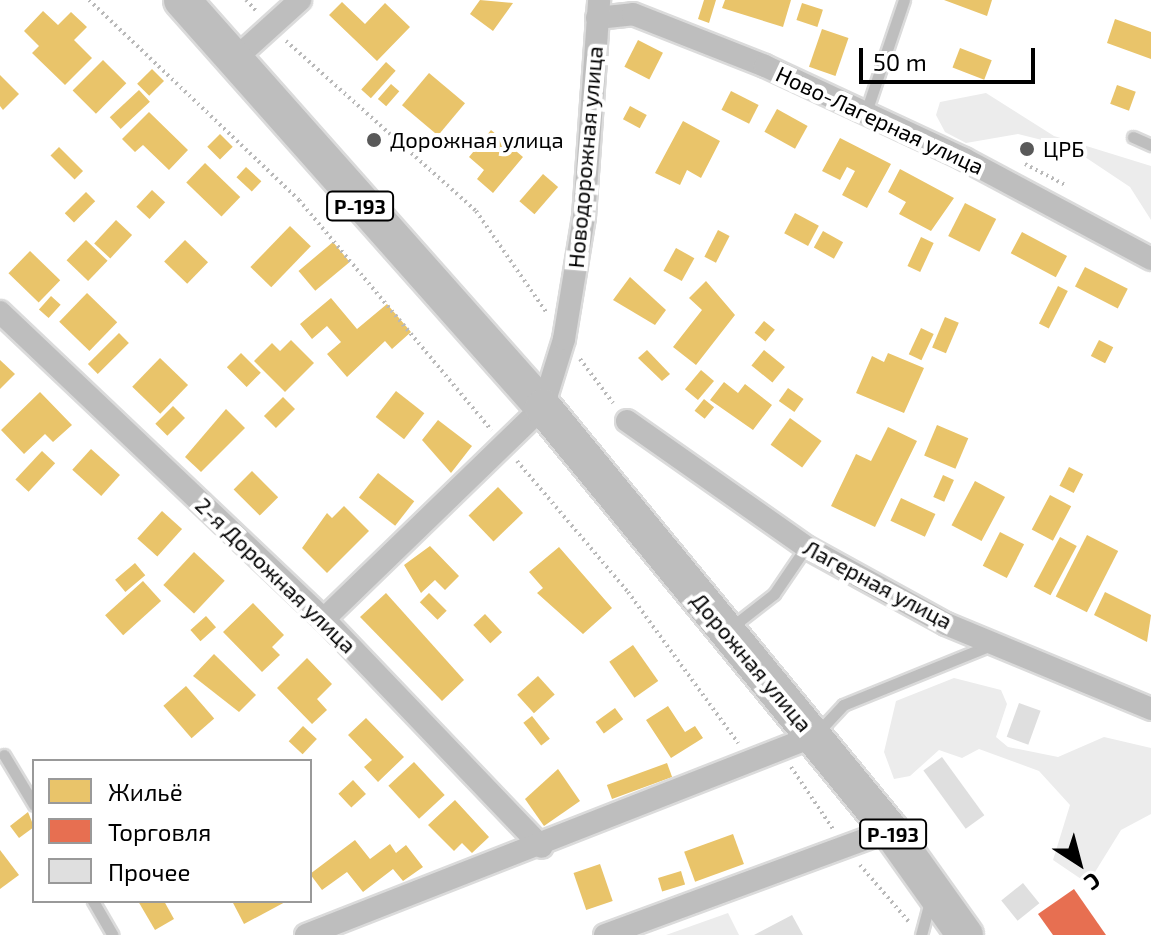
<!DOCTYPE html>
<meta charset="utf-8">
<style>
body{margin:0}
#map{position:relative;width:1151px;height:935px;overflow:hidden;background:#fff;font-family:"Exo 2",sans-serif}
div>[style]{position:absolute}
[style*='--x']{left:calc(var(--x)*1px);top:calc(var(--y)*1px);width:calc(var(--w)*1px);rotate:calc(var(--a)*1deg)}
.green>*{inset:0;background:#ececec}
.homes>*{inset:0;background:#e9c46a;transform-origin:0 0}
.shops>*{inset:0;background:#e76f51}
.building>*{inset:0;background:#dfdfdf;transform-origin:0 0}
.path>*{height:4px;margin-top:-2px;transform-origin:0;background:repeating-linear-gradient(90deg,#b9b9b9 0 2px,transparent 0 6px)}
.roads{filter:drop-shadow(2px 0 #dbdbdb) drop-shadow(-2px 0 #dbdbdb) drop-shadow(0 2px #dbdbdb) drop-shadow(0 -2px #dbdbdb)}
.service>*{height:11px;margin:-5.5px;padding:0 5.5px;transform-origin:5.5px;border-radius:5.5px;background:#bebebe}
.minor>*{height:22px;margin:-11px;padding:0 11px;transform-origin:11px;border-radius:11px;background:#bebebe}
.primary>*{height:36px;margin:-18px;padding:0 18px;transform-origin:18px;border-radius:18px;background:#bebebe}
.dots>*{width:22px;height:22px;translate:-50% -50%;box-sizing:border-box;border:4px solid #fff;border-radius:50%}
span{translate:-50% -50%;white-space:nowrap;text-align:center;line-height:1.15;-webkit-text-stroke:8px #fff;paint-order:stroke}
.shield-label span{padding:2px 6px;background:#fff;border:2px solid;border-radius:6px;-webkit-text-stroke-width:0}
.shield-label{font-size:20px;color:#000;font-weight:700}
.street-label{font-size:22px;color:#000}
.poi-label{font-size:22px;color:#000}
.left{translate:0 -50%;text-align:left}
.legend{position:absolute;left:32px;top:759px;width:280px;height:144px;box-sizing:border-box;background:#fff;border:2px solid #999;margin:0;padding:10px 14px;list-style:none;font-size:24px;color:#000}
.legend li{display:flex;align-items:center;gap:16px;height:40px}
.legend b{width:40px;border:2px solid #999}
.north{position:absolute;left:1039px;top:823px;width:80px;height:80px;-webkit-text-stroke:6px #fff;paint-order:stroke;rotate:144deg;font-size:22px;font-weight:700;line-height:32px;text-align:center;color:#000}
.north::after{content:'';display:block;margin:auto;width:28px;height:36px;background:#000;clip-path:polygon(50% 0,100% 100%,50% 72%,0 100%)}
.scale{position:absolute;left:859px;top:48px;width:176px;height:36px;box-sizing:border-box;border:4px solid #000;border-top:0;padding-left:10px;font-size:24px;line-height:28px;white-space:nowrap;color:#000;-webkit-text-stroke:6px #fff;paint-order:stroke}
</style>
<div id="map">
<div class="green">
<div style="clip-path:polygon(986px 93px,1054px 136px,1151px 166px,1151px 220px,1130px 187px,1070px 147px,1018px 134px,966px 143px,945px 132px,936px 115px,940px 102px)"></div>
<div style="clip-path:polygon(954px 678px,1001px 690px,1007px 704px,996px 737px,1008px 747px,1058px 757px,1104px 737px,1151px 748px,1151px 814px,1121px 830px,1095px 872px,1081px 879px,1053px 860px,1070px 805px,1039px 771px,979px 749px,962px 758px,939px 750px,910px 776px,894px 779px,884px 752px,896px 701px)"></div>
<div style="clip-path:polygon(728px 913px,739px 935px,666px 935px)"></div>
</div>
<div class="homes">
<div style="clip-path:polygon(480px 0,513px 3px,493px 31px,470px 14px)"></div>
<div style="clip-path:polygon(704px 0,716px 0,709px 23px,698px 19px)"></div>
<div style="clip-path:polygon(725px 0,791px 0,783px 27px,722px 8px)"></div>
<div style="clip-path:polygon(944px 0,992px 0,987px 16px)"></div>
<div style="clip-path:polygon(342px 2px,365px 24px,385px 3px,410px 27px,377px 61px,329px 15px)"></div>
<div style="left:802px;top:3px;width:22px;height:18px;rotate:18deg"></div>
<div style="clip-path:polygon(43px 11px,58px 25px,71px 12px,87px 27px,74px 40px,92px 58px,65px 85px,32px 53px,39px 46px,24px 31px)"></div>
<div style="clip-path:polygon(1115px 19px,1151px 32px,1151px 59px,1107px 43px)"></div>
<div style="left:822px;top:29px;width:28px;height:40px;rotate:19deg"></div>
<div style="left:638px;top:40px;width:28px;height:30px;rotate:27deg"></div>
<div style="left:960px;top:48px;width:34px;height:21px;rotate:21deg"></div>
<div style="left:103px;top:60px;width:33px;height:43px;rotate:45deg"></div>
<div style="left:386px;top:62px;width:13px;height:37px;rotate:42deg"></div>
<div style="left:152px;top:69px;width:17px;height:21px;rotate:45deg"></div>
<div style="left:429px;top:73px;width:47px;height:42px;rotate:40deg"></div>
<div style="clip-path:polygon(0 75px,19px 94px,3px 110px,0 106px)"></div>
<div style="left:391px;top:84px;width:11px;height:20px;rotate:41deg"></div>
<div style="left:1117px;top:85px;width:20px;height:20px;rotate:20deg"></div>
<div style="left:139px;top:90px;width:16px;height:40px;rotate:47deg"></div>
<div style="left:731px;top:91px;width:31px;height:21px;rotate:27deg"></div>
<div style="left:630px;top:106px;width:19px;height:15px;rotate:28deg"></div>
<div style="left:777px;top:109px;width:35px;height:26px;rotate:29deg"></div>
<div style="clip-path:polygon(149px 112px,188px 150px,169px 170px,143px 145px,135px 152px,122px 139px)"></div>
<div style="clip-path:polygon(683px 121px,720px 141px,701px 178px,687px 170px,680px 185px,655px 173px)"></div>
<div style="clip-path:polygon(491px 130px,523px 157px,493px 193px,477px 179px,484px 170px,469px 157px)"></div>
<div style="left:220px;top:134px;width:18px;height:18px;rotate:45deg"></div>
<div style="clip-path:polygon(840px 138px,891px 164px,867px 208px,842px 195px,855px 171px,847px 167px,840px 180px,822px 171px)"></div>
<div style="left:59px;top:147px;width:34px;height:12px;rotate:45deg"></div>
<div style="left:205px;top:163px;width:49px;height:27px;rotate:44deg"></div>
<div style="left:246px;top:167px;width:21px;height:14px;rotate:43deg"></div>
<div style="clip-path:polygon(900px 169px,954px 198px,931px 231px,899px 214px,906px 202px,888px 192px)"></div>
<div style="left:543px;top:174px;width:20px;height:36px;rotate:41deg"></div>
<div style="left:152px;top:190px;width:18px;height:23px;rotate:43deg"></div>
<div style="left:86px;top:192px;width:13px;height:30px;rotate:45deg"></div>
<div style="left:965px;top:203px;width:35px;height:37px;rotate:27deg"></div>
<div style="left:795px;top:213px;width:27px;height:23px;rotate:28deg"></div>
<div style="left:116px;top:220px;width:22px;height:32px;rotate:43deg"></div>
<div style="left:290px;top:226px;width:29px;height:57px;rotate:44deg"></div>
<div style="left:718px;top:230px;width:13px;height:30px;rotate:27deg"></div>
<div style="left:823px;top:231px;width:23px;height:19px;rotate:29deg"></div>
<div style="left:1022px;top:232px;width:51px;height:24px;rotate:28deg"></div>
<div style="left:921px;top:237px;width:14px;height:32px;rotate:25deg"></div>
<div style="left:86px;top:240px;width:30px;height:28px;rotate:44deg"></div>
<div style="left:185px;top:240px;width:32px;height:30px;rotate:44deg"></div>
<div style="left:333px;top:242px;width:26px;height:45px;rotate:50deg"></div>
<div style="left:676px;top:248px;width:21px;height:26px;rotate:29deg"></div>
<div style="left:30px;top:251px;width:42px;height:31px;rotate:44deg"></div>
<div style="left:1085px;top:267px;width:48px;height:22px;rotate:27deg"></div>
<div style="clip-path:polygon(630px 277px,666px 310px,655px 325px,613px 300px)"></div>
<div style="clip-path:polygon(706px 281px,735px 315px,696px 365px,673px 347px,702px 310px,689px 298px)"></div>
<div style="left:1058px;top:286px;width:11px;height:42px;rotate:27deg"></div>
<div style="left:87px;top:293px;width:42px;height:40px;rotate:44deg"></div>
<div style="left:51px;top:296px;width:13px;height:18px;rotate:42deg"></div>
<div style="clip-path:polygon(331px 298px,357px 329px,387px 304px,411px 332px,392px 349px,385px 341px,347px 377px,327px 354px,341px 342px,327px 326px,312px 339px,300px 324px)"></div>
<div style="left:945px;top:317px;width:15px;height:33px;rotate:23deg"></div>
<div style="left:764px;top:321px;width:14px;height:15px;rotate:39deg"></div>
<div style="left:921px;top:328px;width:14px;height:29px;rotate:25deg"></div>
<div style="left:119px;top:333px;width:14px;height:44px;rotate:45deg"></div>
<div style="clip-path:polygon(291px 340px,314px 363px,285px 392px,254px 361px,272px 343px,280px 351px)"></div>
<div style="left:1099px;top:340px;width:16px;height:18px;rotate:27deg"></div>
<div style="clip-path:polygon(647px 350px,670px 374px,662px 381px,638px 358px)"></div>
<div style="left:764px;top:350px;width:27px;height:20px;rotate:39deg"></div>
<div style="left:241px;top:353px;width:28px;height:20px;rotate:45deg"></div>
<div style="clip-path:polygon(888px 353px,924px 368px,904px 413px,856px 393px,872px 356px,884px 362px)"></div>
<div style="left:160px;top:358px;width:39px;height:40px;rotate:44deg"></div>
<div style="clip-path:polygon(0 360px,15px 374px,0 389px)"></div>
<div style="left:701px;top:370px;width:17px;height:25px;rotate:40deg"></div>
<div style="clip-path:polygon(724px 382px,738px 393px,745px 384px,772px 405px,753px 430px,710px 400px)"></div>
<div style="left:788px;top:388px;width:19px;height:16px;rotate:35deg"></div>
<div style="left:396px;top:391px;width:36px;height:33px;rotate:38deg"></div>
<div style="clip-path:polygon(40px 392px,72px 425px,53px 442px,45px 434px,24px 454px,1px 430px)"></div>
<div style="left:283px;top:397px;width:17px;height:27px;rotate:45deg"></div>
<div style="left:704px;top:399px;width:13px;height:15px;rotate:39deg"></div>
<div style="left:173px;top:406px;width:17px;height:25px;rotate:45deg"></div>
<div style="clip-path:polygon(226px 409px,245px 428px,201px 472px,185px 457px)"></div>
<div style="left:790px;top:418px;width:39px;height:33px;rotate:36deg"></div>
<div style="clip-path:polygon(438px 420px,472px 446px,451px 473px,422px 440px)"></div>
<div style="left:937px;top:425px;width:34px;height:33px;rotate:23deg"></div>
<div style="clip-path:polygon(888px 427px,917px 441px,875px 527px,831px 506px,856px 454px,871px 461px)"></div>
<div style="left:91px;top:449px;width:39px;height:28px;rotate:42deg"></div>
<div style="left:42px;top:451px;width:18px;height:39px;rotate:43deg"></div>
<div style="left:1069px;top:467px;width:16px;height:21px;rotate:27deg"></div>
<div style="left:252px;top:471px;width:37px;height:26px;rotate:45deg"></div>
<div style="left:378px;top:473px;width:46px;height:31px;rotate:38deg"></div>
<div style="left:943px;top:475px;width:12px;height:24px;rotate:24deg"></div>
<div style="left:975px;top:481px;width:34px;height:50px;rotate:28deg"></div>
<div style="left:498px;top:487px;width:36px;height:41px;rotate:46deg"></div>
<div style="left:1050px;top:495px;width:24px;height:39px;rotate:28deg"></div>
<div style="left:901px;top:498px;width:38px;height:25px;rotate:25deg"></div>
<div style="clip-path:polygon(344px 506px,369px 531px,327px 573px,302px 548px,327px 513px,332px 518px)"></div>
<div style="left:162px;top:511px;width:27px;height:37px;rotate:42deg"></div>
<div style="left:1000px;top:532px;width:27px;height:38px;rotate:27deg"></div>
<div style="left:1087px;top:535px;width:35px;height:69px;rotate:27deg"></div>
<div style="left:1060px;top:537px;width:19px;height:56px;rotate:28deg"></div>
<div style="clip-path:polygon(430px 546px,459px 576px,445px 590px,435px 580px,421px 593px,404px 565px)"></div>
<div style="clip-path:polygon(559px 547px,612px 608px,583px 634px,537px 593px,543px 588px,529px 572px)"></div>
<div style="left:194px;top:552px;width:42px;height:45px;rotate:43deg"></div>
<div style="left:135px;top:563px;width:16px;height:26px;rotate:50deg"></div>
<div style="left:143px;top:581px;width:27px;height:51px;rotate:48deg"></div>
<div style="clip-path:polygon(1105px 592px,1151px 615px,1147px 642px,1094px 615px)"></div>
<div style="clip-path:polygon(386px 593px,464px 680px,442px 701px,360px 617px)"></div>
<div style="left:429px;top:593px;width:25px;height:13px;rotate:45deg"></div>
<div style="clip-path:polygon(253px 603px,284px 635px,272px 647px,280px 655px,262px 672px,223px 632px)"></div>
<div style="left:485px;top:614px;width:25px;height:16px;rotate:47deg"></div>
<div style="left:206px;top:616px;width:15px;height:21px;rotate:48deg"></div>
<div style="left:633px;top:645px;width:44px;height:29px;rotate:55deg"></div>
<div style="clip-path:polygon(214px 654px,256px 695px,239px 712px,193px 676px)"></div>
<div style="clip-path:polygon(307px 658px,332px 684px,317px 699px,327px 710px,312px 724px,277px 688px)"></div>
<div style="left:538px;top:676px;width:25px;height:28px;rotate:48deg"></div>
<div style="left:186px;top:686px;width:43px;height:30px;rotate:49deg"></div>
<div style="clip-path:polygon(668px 706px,685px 732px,695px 726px,703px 738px,671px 758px,646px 720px)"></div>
<div style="left:615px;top:708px;width:14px;height:24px;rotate:54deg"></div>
<div style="left:532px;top:716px;width:29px;height:11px;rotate:52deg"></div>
<div style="clip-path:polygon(366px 718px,404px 757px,378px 782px,364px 767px,372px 760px,348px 735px)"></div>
<div style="left:303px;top:726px;width:19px;height:21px;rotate:43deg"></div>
<div style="left:414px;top:762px;width:45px;height:35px;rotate:47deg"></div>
<div style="left:667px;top:763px;width:15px;height:64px;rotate:70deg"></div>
<div style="clip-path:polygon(558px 769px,580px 801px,544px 826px,525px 799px)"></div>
<div style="left:353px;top:780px;width:19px;height:20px;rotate:47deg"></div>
<div style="clip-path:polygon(455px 800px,489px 837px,472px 853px,462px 843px,454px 851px,428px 825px)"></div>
<div style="clip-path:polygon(28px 812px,34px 827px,19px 838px,10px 826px)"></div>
<div style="left:733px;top:834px;width:32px;height:52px;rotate:70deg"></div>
<div style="clip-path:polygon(355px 840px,370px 859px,390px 844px,396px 853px,406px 845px,423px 867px,403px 881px,393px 869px,363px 892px,347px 872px,322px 890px,310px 874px)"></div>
<div style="clip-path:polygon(0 850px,19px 875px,0 889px)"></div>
<div style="left:600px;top:864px;width:39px;height:28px;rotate:71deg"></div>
<div style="left:681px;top:871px;width:14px;height:24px;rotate:73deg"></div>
<div style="clip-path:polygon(138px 901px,164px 901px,174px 919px,155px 930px)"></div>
<div style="clip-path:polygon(232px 901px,287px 901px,244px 924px)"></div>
</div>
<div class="shops">
<div style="clip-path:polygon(1074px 889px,1106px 935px,1053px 935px,1038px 914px)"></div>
</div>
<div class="building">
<div style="left:1019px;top:703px;width:23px;height:36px;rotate:20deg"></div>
<div style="left:942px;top:757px;width:72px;height:23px;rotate:54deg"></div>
<div style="left:1023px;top:883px;width:26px;height:28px;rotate:51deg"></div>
<div style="clip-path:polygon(792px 915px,803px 935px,754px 935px)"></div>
</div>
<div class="path">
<div style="--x:89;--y:0;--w:290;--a:43.6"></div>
<div style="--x:299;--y:200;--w:300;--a:50.1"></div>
<div style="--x:246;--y:0;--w:16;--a:47"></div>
<div style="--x:286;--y:41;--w:255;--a:41.8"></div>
<div style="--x:476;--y:211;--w:124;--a:55.2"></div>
<div style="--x:1025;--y:164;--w:47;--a:27.6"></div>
<div style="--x:580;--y:359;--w:55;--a:53.1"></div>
<div style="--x:517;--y:461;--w:172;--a:49.7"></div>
<div style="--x:628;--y:592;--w:187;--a:53.9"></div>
<div style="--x:791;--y:767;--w:75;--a:55.9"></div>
<div style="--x:860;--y:865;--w:75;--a:49.3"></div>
</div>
<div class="roads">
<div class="service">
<div style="--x:866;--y:112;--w:118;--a:-71.3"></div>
<div style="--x:1133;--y:137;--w:20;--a:24"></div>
<div style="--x:729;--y:629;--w:57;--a:-37.9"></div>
<div style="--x:774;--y:594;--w:57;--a:-55.8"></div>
<div style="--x:818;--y:732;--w:37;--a:-47"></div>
<div style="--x:843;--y:705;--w:162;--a:-22.1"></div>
<div style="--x:4;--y:755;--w:58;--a:59"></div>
<div style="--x:93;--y:901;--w:39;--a:60"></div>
<div style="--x:921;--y:935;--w:35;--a:-75"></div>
</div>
<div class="minor">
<div style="--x:597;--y:18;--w:36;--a:-6"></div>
<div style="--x:633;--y:14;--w:142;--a:21.5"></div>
<div style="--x:765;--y:66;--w:220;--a:25"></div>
<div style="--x:964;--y:159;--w:212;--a:28.1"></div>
<div style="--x:235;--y:59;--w:88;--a:-42.2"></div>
<div style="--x:0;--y:312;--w:446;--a:43.5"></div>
<div style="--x:324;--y:619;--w:315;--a:46.3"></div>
<div style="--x:627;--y:421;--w:219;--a:35.1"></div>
<div style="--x:806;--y:547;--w:160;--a:28.8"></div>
<div style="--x:946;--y:624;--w:222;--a:22.5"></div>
<div style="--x:324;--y:619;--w:305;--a:-44.1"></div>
<div style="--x:543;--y:407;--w:71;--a:-72.8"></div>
<div style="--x:564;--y:339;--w:124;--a:-80.7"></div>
<div style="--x:584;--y:217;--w:218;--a:-86"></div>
<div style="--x:306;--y:935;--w:546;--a:-21.39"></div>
<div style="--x:605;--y:935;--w:304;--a:-20.2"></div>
</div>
<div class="primary">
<div style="--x:182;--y:0;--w:544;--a:48.43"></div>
<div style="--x:543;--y:407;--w:547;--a:50.64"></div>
<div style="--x:890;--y:830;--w:129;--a:54.5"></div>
</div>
</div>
<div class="dots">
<div style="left:374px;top:140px;background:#595959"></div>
<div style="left:1027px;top:149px;background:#595959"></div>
</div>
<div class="shield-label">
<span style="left:360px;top:206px">Р-193</span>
<span style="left:893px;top:834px">Р-193</span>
</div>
<div class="street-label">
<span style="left:880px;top:120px;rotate:25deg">Ново-Лагерная улица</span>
<span style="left:585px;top:157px;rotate:-85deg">Новодорожная улица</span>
<span style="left:276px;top:575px;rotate:44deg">2-я Дорожная улица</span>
<span style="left:878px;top:584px;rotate:28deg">Лагерная улица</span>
<span style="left:752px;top:662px;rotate:50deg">Дорожная улица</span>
</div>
<div class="poi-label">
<span class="left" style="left:390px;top:140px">Дорожная улица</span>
<span class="left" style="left:1043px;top:149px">ЦРБ</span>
</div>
<ul class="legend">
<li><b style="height:22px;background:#e9c46a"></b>Жильё</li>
<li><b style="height:22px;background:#e76f51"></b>Торговля</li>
<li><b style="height:22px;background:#dfdfdf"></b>Прочее</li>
</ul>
<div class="north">С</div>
<div class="scale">50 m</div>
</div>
